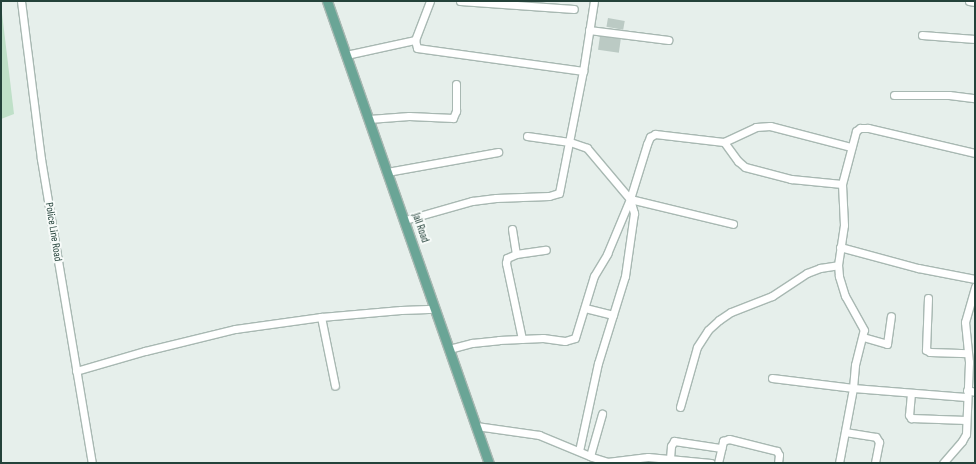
<!DOCTYPE html>
<style>
body{margin:0}
#map{position:relative;width:976px;height:464px;overflow:hidden;background:#e6efeb;font-family:"Sofia Sans Condensed",sans-serif}
div>[style]{position:absolute}
[style*='--x']{left:calc(var(--x)*1px);top:calc(var(--y)*1px);width:calc(var(--w)*1px);rotate:calc(var(--a)*1deg)}
.green>*{inset:0;background:#bfe0c8}
.building>*{inset:0;background:#bbcac4;transform-origin:0 0}
.roads{filter:drop-shadow(1px 0 #a8b8b2) drop-shadow(-1px 0 #a8b8b2) drop-shadow(0 1px #a8b8b2) drop-shadow(0 -1px #a8b8b2)}
.minor>*{height:7px;margin:-3.5px;padding:0 3.5px;transform-origin:3.5px;border-radius:3.5px;background:#fff}
.major>*{height:9px;margin:-4.5px;padding:0 4.5px;transform-origin:4.5px;border-radius:4.5px;background:#6aa596}
span{translate:-50% -50%;white-space:nowrap;text-align:center;line-height:1.15;-webkit-text-stroke:4px #f7fbf9;paint-order:stroke}
.street-label{font-size:11px;color:#24423a}
.frame{position:absolute;inset:0;border:2px solid #24423a;pointer-events:none}
</style>
<div id="map">
<div class="green">
<div style="clip-path:polygon(1px 5px,14px 114px,1px 119px)"></div>
</div>
<div class="building">
<div style="left:608px;top:18px;width:17px;height:9px;rotate:10deg"></div>
<div style="left:600px;top:36px;width:21px;height:14px;rotate:8deg"></div>
</div>
<div class="roads">
<div class="minor">
<div style="--x:21;--y:1;--w:159;--a:82.8"></div>
<div style="--x:41;--y:159;--w:308;--a:80.5"></div>
<div style="--x:430;--y:1;--w:42;--a:111"></div>
<div style="--x:415;--y:40;--w:8;--a:76"></div>
<div style="--x:417;--y:48;--w:168;--a:7.9"></div>
<div style="--x:460;--y:1;--w:114;--a:4"></div>
<div style="--x:969;--y:1;--w:6;--a:9"></div>
<div style="--x:589;--y:30;--w:80;--a:7.2"></div>
<div style="--x:922;--y:35;--w:53;--a:4.3"></div>
<div style="--x:346;--y:55;--w:71;--a:-12.3"></div>
<div style="--x:894;--y:95;--w:55;--a:0"></div>
<div style="--x:949;--y:95;--w:26;--a:7"></div>
<div style="--x:369;--y:119;--w:40;--a:-4.3"></div>
<div style="--x:409;--y:116;--w:44;--a:2.6"></div>
<div style="--x:453;--y:118;--w:8;--a:-67"></div>
<div style="--x:456;--y:111;--w:27;--a:-90"></div>
<div style="--x:527;--y:136;--w:43;--a:7.9"></div>
<div style="--x:570;--y:142;--w:18;--a:19"></div>
<div style="--x:587;--y:148;--w:67;--a:49.9"></div>
<div style="--x:630;--y:199;--w:15;--a:74"></div>
<div style="--x:634;--y:213;--w:64;--a:98.1"></div>
<div style="--x:625;--y:276;--w:91;--a:107.2"></div>
<div style="--x:598;--y:363;--w:90;--a:102.2"></div>
<div style="--x:724;--y:142;--w:24;--a:54"></div>
<div style="--x:738;--y:161;--w:9;--a:41"></div>
<div style="--x:745;--y:167;--w:48;--a:14.6"></div>
<div style="--x:791;--y:179;--w:51;--a:5.6"></div>
<div style="--x:387;--y:172;--w:113;--a:-10.2"></div>
<div style="--x:630;--y:199;--w:106;--a:13.6"></div>
<div style="--x:405;--y:220;--w:70;--a:-15.8"></div>
<div style="--x:472;--y:201;--w:24;--a:-7"></div>
<div style="--x:496;--y:198;--w:53;--a:-2.2"></div>
<div style="--x:549;--y:196;--w:10;--a:-17"></div>
<div style="--x:559;--y:193;--w:124;--a:-78.9"></div>
<div style="--x:583;--y:71;--w:71;--a:-81.1"></div>
<div style="--x:512;--y:229;--w:25;--a:81"></div>
<div style="--x:840;--y:247;--w:81;--a:15.1"></div>
<div style="--x:918;--y:268;--w:58;--a:10.9"></div>
<div style="--x:928;--y:298;--w:52;--a:92.2"></div>
<div style="--x:926;--y:350;--w:4;--a:27"></div>
<div style="--x:930;--y:352;--w:38;--a:2"></div>
<div style="--x:585;--y:308;--w:29;--a:14"></div>
<div style="--x:321;--y:317;--w:70;--a:78.5"></div>
<div style="--x:863;--y:337;--w:25;--a:16"></div>
<div style="--x:887;--y:344;--w:28;--a:-82"></div>
<div style="--x:522;--y:339;--w:78;--a:-101.9"></div>
<div style="--x:506;--y:263;--w:5;--a:-79"></div>
<div style="--x:507;--y:258;--w:10;--a:-24"></div>
<div style="--x:516;--y:254;--w:30;--a:-8"></div>
<div style="--x:449;--y:349;--w:24;--a:-15"></div>
<div style="--x:472;--y:343;--w:27;--a:-6"></div>
<div style="--x:499;--y:340;--w:44;--a:-2.6"></div>
<div style="--x:543;--y:338;--w:22;--a:8"></div>
<div style="--x:565;--y:341;--w:10;--a:-17"></div>
<div style="--x:575;--y:338;--w:65;--a:-73"></div>
<div style="--x:594;--y:276;--w:26;--a:-59"></div>
<div style="--x:607;--y:254;--w:60;--a:-67.3"></div>
<div style="--x:630;--y:199;--w:58;--a:-72.8"></div>
<div style="--x:647;--y:144;--w:8;--a:-67"></div>
<div style="--x:650;--y:137;--w:6;--a:-31"></div>
<div style="--x:655;--y:134;--w:69;--a:6.6"></div>
<div style="--x:724;--y:142;--w:35;--a:-25"></div>
<div style="--x:756;--y:127;--w:14;--a:-4"></div>
<div style="--x:770;--y:126;--w:84;--a:14.5"></div>
<div style="--x:76;--y:371;--w:72;--a:-16.2"></div>
<div style="--x:145;--y:351;--w:93;--a:-13.7"></div>
<div style="--x:235;--y:329;--w:87;--a:-7.9"></div>
<div style="--x:321;--y:317;--w:80;--a:-5"></div>
<div style="--x:401;--y:310;--w:34;--a:-2"></div>
<div style="--x:772;--y:378;--w:82;--a:7"></div>
<div style="--x:853;--y:388;--w:113;--a:4.6"></div>
<div style="--x:967;--y:390;--w:8;--a:14"></div>
<div style="--x:911;--y:393;--w:22;--a:95"></div>
<div style="--x:909;--y:415;--w:4;--a:56"></div>
<div style="--x:911;--y:418;--w:55;--a:2.1"></div>
<div style="--x:680;--y:407;--w:62;--a:-74.2"></div>
<div style="--x:697;--y:347;--w:20;--a:-57"></div>
<div style="--x:708;--y:330;--w:15;--a:-42"></div>
<div style="--x:719;--y:320;--w:14;--a:-34"></div>
<div style="--x:731;--y:312;--w:44;--a:-21.3"></div>
<div style="--x:772;--y:296;--w:42;--a:-33.3"></div>
<div style="--x:807;--y:273;--w:14;--a:-21"></div>
<div style="--x:820;--y:268;--w:18;--a:-9"></div>
<div style="--x:476;--y:426;--w:64;--a:8.1"></div>
<div style="--x:539;--y:435;--w:57;--a:22.5"></div>
<div style="--x:592;--y:457;--w:16;--a:18"></div>
<div style="--x:607;--y:462;--w:41;--a:-7"></div>
<div style="--x:648;--y:457;--w:63;--a:5.4"></div>
<div style="--x:845;--y:432;--w:31;--a:9"></div>
<div style="--x:876;--y:437;--w:6;--a:59"></div>
<div style="--x:879;--y:442;--w:21;--a:101"></div>
<div style="--x:590;--y:456;--w:44;--a:-74.1"></div>
<div style="--x:670;--y:458;--w:12;--a:-85"></div>
<div style="--x:671;--y:446;--w:6;--a:-59"></div>
<div style="--x:674;--y:441;--w:48;--a:8.5"></div>
<div style="--x:718;--y:463;--w:23;--a:-77"></div>
<div style="--x:723;--y:441;--w:6;--a:-18"></div>
<div style="--x:729;--y:439;--w:49;--a:14"></div>
<div style="--x:777;--y:451;--w:4;--a:63"></div>
<div style="--x:779;--y:455;--w:8;--a:97"></div>
<div style="--x:839;--y:463;--w:76;--a:-79.4"></div>
<div style="--x:853;--y:388;--w:23;--a:-85"></div>
<div style="--x:855;--y:365;--w:36;--a:-76"></div>
<div style="--x:864;--y:330;--w:39;--a:-119"></div>
<div style="--x:845;--y:296;--w:21;--a:-107"></div>
<div style="--x:839;--y:276;--w:11;--a:-95"></div>
<div style="--x:838;--y:265;--w:40;--a:-81.5"></div>
<div style="--x:844;--y:225;--w:41;--a:-92.8"></div>
<div style="--x:842;--y:184;--w:55;--a:-75.2"></div>
<div style="--x:856;--y:131;--w:5;--a:-37"></div>
<div style="--x:860;--y:128;--w:8;--a:0"></div>
<div style="--x:868;--y:128;--w:110;--a:13.2"></div>
<div style="--x:943;--y:463;--w:29;--a:-49"></div>
<div style="--x:962;--y:441;--w:8;--a:-60"></div>
<div style="--x:966;--y:434;--w:72;--a:-87.6"></div>
<div style="--x:969;--y:362;--w:40;--a:-95.7"></div>
<div style="--x:965;--y:322;--w:37;--a:-74"></div>
</div>
<div class="major">
<div style="--x:327;--y:1;--w:490;--a:70.7"></div>
</div>
</div>
<div class="street-label">
<span style="left:420px;top:228px;rotate:71deg">Jail Road</span>
<span style="left:53px;top:232px;rotate:81deg">Police Line Road</span>
</div>
<div class="frame"></div>
</div>
